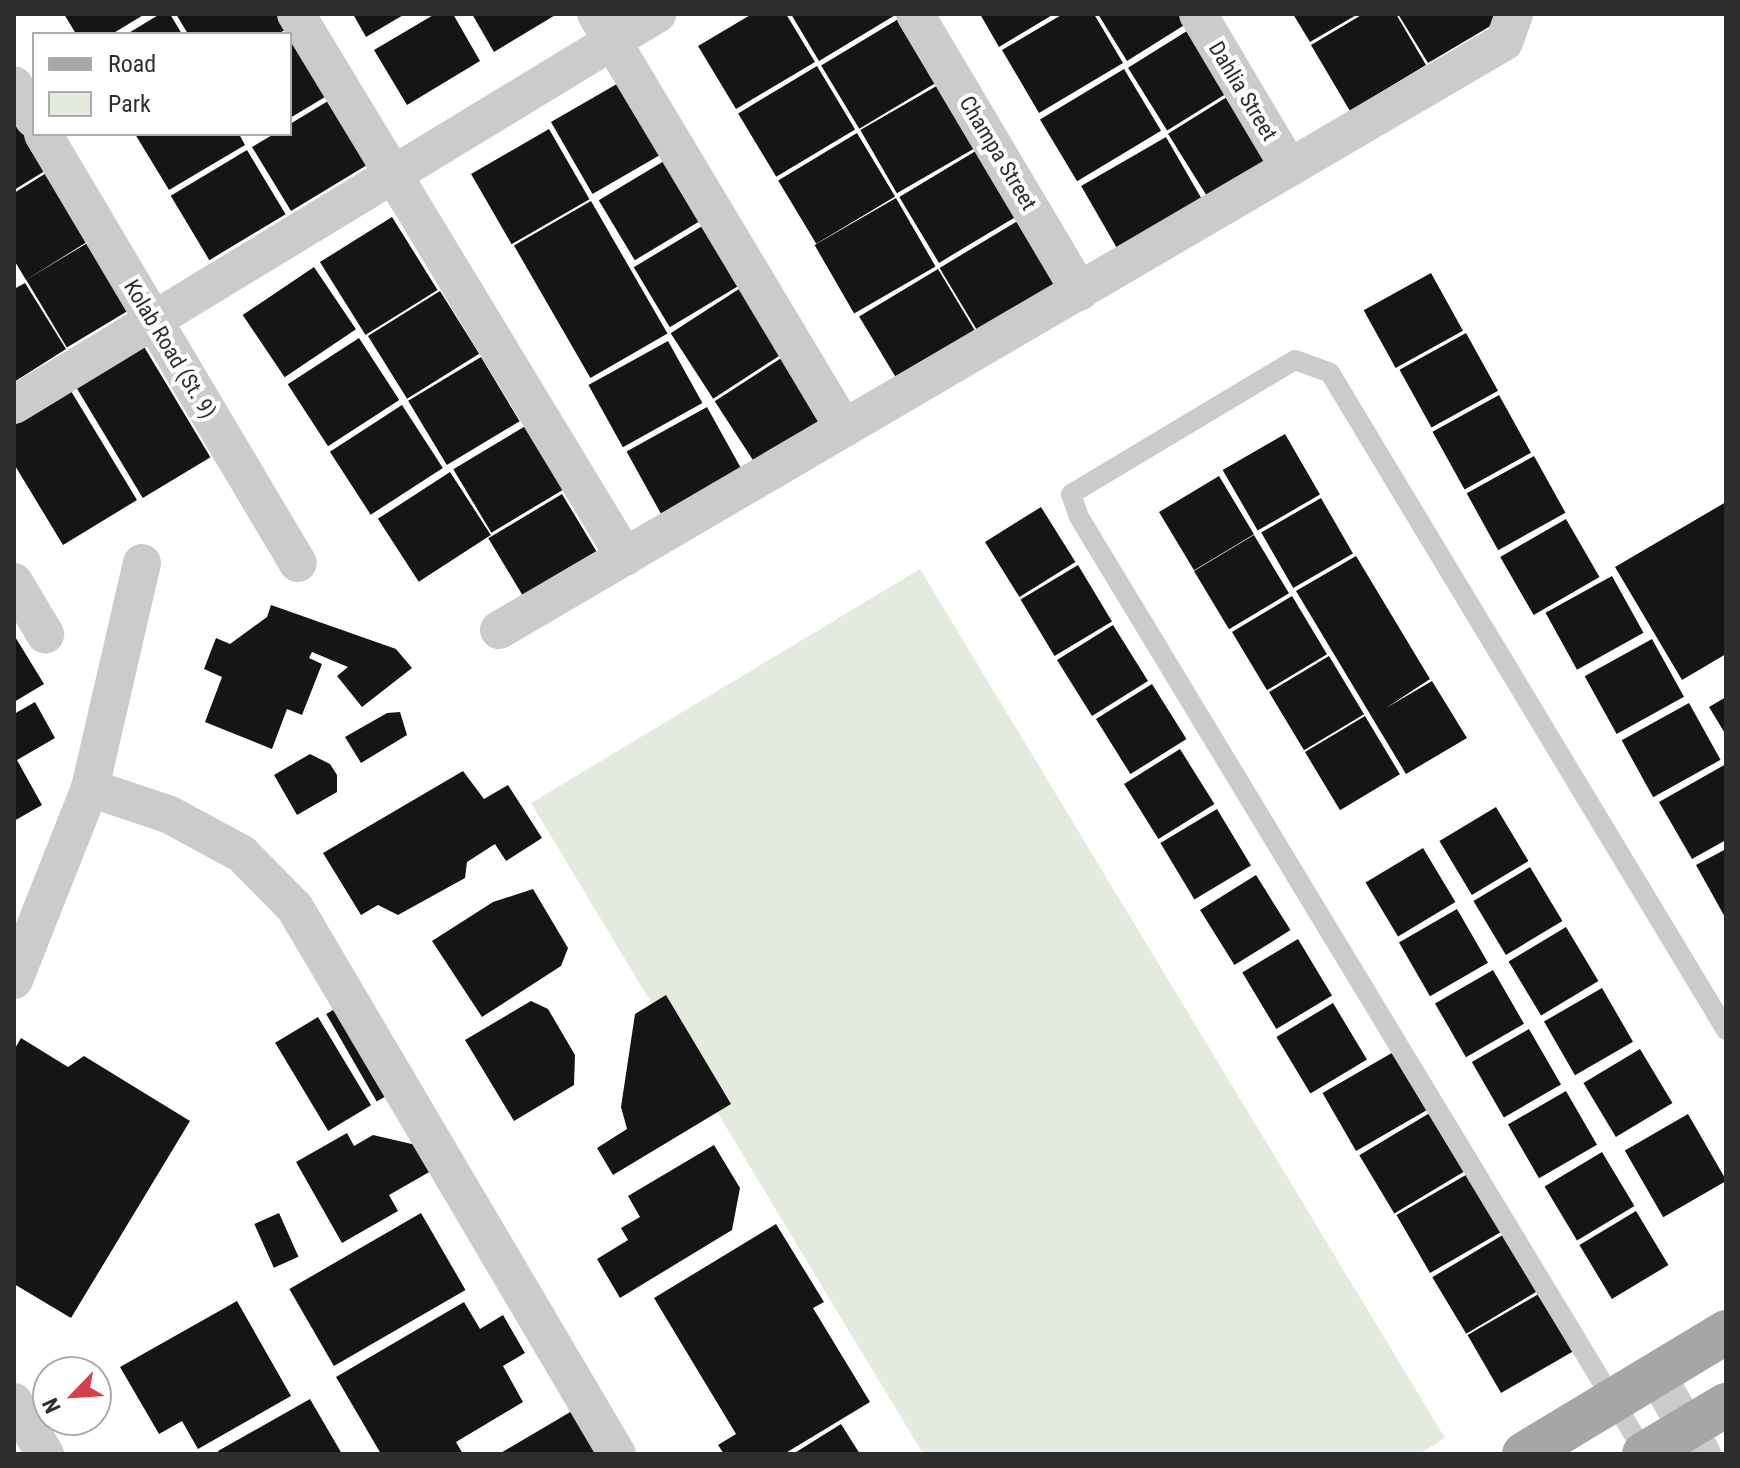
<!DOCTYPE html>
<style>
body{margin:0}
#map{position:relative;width:1740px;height:1468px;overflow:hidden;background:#fff;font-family:"Roboto Condensed",sans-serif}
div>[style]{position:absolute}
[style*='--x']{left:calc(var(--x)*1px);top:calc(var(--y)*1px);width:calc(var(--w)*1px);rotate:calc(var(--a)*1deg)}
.green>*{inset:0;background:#e4eadd}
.building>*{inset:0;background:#151515;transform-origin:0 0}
.service>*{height:20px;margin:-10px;padding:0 10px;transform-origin:10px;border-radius:10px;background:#cbcbcb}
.minor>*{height:38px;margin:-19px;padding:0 19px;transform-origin:19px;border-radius:19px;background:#cbcbcb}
.primary>*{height:44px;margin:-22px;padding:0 22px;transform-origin:22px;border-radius:22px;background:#a6a6a6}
span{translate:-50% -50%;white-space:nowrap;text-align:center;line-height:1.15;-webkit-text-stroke:8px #fff;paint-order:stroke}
.street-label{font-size:22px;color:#2e2e2e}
.frame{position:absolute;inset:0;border:16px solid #2e2e2e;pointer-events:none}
.legend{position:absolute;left:32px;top:32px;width:260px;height:104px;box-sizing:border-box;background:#fff;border:2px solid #ababab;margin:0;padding:10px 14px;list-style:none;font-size:24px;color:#2e2e2e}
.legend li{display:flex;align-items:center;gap:16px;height:40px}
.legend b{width:40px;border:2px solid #ababab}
.north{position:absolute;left:32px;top:1356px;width:80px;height:80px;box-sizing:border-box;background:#fff;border:2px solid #ababab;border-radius:50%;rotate:245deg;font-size:22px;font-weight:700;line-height:32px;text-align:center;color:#2e2e2e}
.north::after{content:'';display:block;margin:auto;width:28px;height:36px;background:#d73e4c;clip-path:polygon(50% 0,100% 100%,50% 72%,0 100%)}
</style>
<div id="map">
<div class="green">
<div style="clip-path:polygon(920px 569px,1445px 1438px,1419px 1454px,923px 1454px,531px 803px)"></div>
</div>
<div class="building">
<div style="clip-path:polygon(64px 14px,145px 14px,112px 34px,76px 34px)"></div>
<div style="clip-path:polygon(160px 14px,170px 14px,182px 34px,127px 34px)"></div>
<div style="clip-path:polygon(176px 14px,280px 14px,288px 28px,278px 34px,188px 34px)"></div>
<div style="clip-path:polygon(353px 14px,405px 14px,366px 37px)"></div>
<div style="clip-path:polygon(435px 14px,453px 14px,480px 61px,407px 105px,374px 50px)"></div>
<div style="clip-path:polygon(472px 14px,557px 14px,494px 52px)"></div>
<div style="clip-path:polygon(752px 14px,786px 14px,815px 62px,736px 109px,698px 46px)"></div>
<div style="clip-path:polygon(791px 14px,897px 14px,819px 61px)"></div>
<div style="clip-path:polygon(980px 14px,1054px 14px,999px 47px)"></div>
<div style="clip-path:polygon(1063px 14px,1094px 14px,1123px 63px,1039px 113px,1002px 50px)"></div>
<div style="clip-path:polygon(1098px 14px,1191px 14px,1194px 19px,1127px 61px)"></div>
<div style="clip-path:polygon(1293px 14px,1358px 14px,1310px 42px)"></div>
<div style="clip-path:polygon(1363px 14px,1396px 14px,1426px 65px,1350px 111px,1311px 45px)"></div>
<div style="clip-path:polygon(1398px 14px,1502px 14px,1504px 18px,1428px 63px)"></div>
<div style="left:900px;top:18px;width:74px;height:92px;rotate:59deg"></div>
<div style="left:1195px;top:26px;width:74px;height:79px;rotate:58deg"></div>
<div style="clip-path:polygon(290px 39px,325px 97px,290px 118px)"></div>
<div style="left:817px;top:66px;width:74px;height:92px;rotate:59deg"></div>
<div style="left:1124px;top:69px;width:72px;height:98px;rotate:59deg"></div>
<div style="left:622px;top:81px;width:83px;height:82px;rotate:60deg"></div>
<div style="left:940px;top:84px;width:73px;height:92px;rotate:60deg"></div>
<div style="left:1235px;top:92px;width:74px;height:79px;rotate:58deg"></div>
<div style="clip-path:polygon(14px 97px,56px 164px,14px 190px)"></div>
<div style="clip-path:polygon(328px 101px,367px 165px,291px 211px,252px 147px,274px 134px,290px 134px,290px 124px)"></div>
<div style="left:549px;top:129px;width:81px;height:90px;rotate:60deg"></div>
<div style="left:857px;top:133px;width:74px;height:92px;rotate:59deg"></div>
<div style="clip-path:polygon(135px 134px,239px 134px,245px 145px,169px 190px)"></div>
<div style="left:1166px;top:137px;width:73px;height:98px;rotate:60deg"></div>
<div style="left:979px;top:149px;width:77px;height:93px;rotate:59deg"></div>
<div style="left:247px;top:150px;width:75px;height:89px;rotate:59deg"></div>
<div style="left:669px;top:158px;width:70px;height:82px;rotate:59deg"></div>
<div style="clip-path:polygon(56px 167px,98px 235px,26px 280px,14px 260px,14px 193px)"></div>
<div style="left:896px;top:198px;width:79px;height:94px;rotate:60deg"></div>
<div style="left:591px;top:201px;width:153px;height:89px;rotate:60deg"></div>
<div style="left:392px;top:217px;width:86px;height:85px;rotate:58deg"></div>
<div style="left:1021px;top:219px;width:78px;height:95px;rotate:59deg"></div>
<div style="left:704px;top:225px;width:70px;height:82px;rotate:59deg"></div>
<div style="left:99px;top:236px;width:79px;height:85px;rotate:59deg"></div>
<div style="left:314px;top:267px;width:75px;height:86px;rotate:56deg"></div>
<div style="left:938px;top:269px;width:79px;height:92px;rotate:59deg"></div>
<div style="left:1431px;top:273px;width:66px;height:77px;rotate:61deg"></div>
<div style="clip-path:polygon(25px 283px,66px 349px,14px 382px,14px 289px)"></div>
<div style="left:742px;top:287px;width:78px;height:85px;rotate:57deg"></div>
<div style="left:440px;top:291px;width:74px;height:85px;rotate:58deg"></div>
<div style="left:1466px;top:333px;width:66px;height:76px;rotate:61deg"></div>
<div style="left:359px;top:338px;width:74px;height:85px;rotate:57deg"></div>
<div style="left:668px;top:341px;width:71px;height:91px;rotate:61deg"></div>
<div style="left:143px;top:345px;width:131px;height:79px;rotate:59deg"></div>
<div style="left:786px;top:355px;width:77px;height:85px;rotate:57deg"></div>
<div style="left:481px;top:357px;width:75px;height:85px;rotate:59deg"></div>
<div style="clip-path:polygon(71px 391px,137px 500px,63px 545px,14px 464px,14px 425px)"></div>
<div style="left:1499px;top:395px;width:66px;height:76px;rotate:61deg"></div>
<div style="left:402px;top:405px;width:75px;height:86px;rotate:57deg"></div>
<div style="left:707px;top:407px;width:71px;height:92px;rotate:61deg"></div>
<div style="left:527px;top:425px;width:74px;height:86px;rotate:59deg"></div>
<div style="left:1285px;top:434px;width:70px;height:72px;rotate:60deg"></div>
<div style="left:1534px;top:456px;width:65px;height:77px;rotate:61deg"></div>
<div style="left:450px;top:472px;width:75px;height:86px;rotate:57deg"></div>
<div style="left:1219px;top:476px;width:68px;height:70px;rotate:59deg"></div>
<div style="left:562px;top:494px;width:74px;height:86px;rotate:59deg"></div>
<div style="left:1321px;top:498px;width:64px;height:69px;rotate:60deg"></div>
<div style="clip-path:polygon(1726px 502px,1726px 654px,1682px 680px,1615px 567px)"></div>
<div style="left:1041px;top:507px;width:65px;height:66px;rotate:58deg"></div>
<div style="left:1566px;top:519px;width:67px;height:76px;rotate:60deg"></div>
<div style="left:1254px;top:535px;width:68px;height:70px;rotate:59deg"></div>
<div style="clip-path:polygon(1356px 556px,1430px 679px,1386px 708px,1432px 681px,1467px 738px,1406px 774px,1296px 591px)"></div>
<div style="left:1078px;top:565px;width:66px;height:67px;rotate:59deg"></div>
<div style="left:1612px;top:576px;width:65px;height:76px;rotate:61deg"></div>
<div style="left:1292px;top:596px;width:68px;height:70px;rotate:59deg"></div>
<div style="clip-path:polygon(271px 605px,396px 649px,412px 668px,362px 707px,337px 676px,348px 667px,312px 652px,309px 658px,322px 664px,302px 715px,287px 709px,272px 749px,205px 722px,222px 677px,204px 669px,216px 638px,230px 644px,267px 617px)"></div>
<div style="left:1113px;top:625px;width:66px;height:66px;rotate:58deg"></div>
<div style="clip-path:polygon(14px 635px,44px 684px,14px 702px)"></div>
<div style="left:1652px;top:639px;width:66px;height:77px;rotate:61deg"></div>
<div style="left:1329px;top:656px;width:68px;height:70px;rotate:59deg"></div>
<div style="left:1152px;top:684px;width:65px;height:66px;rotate:58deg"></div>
<div style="clip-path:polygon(1726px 697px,1726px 735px,1709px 707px)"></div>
<div style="clip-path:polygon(35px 702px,55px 738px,17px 760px,42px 805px,14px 821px,14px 714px)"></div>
<div style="left:1689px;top:703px;width:65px;height:77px;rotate:61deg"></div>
<div style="clip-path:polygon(400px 712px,407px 735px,361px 763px,345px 737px,387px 713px)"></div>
<div style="left:1365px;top:716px;width:68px;height:70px;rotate:59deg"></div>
<div style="left:1180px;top:749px;width:65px;height:66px;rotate:58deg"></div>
<div style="clip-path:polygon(310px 754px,330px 764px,337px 775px,337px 792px,297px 815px,274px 775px)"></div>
<div style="clip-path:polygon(1726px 764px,1726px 840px,1692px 859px,1659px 802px)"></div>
<div style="clip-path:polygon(463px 771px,484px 799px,508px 785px,542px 838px,506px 861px,495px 844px,467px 862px,465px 878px,398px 915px,378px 905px,361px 915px,323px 853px)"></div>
<div style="left:1496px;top:807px;width:63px;height:66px;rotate:59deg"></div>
<div style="left:1217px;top:809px;width:66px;height:66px;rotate:59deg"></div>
<div style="left:1423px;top:848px;width:63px;height:67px;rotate:59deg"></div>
<div style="clip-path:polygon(1726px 849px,1726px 919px,1696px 865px)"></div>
<div style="left:1530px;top:867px;width:63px;height:66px;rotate:59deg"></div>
<div style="left:1256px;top:875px;width:65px;height:66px;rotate:58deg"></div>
<div style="clip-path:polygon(533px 889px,568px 948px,561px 966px,482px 1017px,432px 941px,493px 902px)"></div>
<div style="left:1457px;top:909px;width:62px;height:67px;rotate:60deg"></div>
<div style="left:1566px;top:927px;width:63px;height:67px;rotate:59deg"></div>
<div style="left:1298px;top:939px;width:66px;height:65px;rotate:59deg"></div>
<div style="left:1493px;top:970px;width:62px;height:67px;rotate:60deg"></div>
<div style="left:1602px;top:988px;width:62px;height:67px;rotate:60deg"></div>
<div style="clip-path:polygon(666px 995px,731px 1104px,613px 1175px,597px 1148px,627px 1129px,621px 1107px,635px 1014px)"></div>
<div style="clip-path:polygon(531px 1001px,548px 1009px,575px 1055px,574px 1085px,514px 1121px,465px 1040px)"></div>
<div style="left:347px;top:1002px;width:101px;height:24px;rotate:60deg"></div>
<div style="left:1333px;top:1003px;width:66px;height:66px;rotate:59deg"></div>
<div style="left:318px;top:1017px;width:103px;height:50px;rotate:59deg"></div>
<div style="left:1529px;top:1029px;width:64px;height:66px;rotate:60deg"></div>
<div style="clip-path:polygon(21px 1038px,68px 1067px,84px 1056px,190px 1121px,71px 1318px,14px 1284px,14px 1050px)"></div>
<div style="left:1640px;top:1049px;width:63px;height:66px;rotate:59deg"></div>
<div style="left:1397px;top:1050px;width:67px;height:86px;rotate:60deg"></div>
<div style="left:1566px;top:1091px;width:62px;height:67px;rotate:60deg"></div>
<div style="left:1433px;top:1111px;width:68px;height:86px;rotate:59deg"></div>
<div style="left:1688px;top:1114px;width:77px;height:73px;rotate:60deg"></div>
<div style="clip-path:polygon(347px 1133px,354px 1146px,373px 1135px,416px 1145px,431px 1171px,389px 1195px,398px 1211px,342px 1243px,296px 1162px)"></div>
<div style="clip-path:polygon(714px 1145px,740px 1188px,732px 1230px,620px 1298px,597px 1259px,628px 1240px,621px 1228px,640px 1217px,628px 1196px)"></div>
<div style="left:1602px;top:1152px;width:63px;height:67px;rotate:59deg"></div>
<div style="left:1471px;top:1172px;width:67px;height:86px;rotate:60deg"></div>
<div style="left:1636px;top:1211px;width:63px;height:66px;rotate:59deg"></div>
<div style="left:279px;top:1213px;width:48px;height:27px;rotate:66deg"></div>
<div style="left:421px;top:1213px;width:89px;height:152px;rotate:60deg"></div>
<div style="clip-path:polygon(776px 1224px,824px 1302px,813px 1308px,870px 1402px,784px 1454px,724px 1454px,718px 1445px,736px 1434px,654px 1298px)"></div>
<div style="left:1506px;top:1233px;width:66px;height:86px;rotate:59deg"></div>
<div style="left:1542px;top:1292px;width:67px;height:86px;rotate:60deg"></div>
<div style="clip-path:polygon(237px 1301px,291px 1396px,198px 1449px,182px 1421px,159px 1434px,120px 1367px)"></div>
<div style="clip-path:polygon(464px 1302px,480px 1329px,503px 1315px,525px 1353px,503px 1366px,523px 1402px,456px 1442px,463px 1454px,381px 1454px,336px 1377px)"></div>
<div style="clip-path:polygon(310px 1399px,342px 1454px,219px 1454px,218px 1451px)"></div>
<div style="clip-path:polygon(572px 1411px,597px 1454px,499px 1454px)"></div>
<div style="clip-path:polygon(841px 1424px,860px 1454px,793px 1454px)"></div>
</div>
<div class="service">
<div style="--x:1645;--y:1453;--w:1094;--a:-121.16"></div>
<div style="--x:1079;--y:517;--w:24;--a:-109"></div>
<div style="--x:1071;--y:494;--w:261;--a:-30.9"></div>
<div style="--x:1295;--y:360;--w:37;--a:20"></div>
<div style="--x:1330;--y:373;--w:767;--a:58.92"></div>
</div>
<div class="minor">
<div style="--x:296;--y:14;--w:635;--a:58.79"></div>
<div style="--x:596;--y:14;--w:483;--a:59.1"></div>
<div style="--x:915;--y:14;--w:323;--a:59.3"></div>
<div style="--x:1198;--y:14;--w:178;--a:59.3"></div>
<div style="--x:14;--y:85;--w:39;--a:60"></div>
<div style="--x:43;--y:134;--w:499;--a:59.3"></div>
<div style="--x:14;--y:405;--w:753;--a:-31.3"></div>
<div style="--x:14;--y:582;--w:61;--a:59.2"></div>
<div style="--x:499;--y:630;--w:1164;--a:-30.33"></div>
<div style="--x:1504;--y:42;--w:30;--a:-70"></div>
<div style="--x:90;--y:788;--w:84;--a:18.6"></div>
<div style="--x:170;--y:815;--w:82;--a:28.4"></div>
<div style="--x:242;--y:854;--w:76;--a:45.5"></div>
<div style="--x:295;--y:908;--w:634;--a:59.47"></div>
<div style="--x:14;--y:980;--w:206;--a:-68.4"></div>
<div style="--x:90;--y:788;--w:231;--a:-77"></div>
<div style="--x:1656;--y:1374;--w:92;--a:60.1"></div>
<div style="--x:14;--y:1402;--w:61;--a:59.2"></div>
</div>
<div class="primary">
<div style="--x:1524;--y:1454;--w:236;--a:-31.1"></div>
<div style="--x:1644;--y:1454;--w:96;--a:-30.9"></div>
</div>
<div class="street-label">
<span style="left:1243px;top:91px;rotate:59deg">Dahlia Street</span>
<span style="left:998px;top:153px;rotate:59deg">Champa Street</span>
<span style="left:170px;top:349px;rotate:59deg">Kolab Road (St. 9)</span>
</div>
<div class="frame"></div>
<ul class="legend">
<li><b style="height:10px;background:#a6a6a6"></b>Road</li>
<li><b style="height:22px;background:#e4eadd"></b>Park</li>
</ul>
<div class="north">N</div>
</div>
